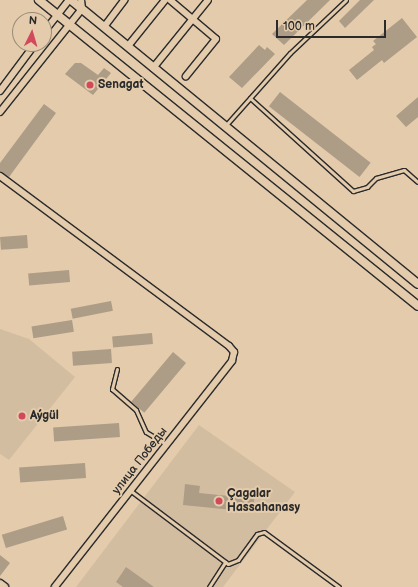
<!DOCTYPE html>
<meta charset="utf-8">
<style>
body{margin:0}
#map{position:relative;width:418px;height:587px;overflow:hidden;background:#e3cbac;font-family:"Balsamiq Sans",sans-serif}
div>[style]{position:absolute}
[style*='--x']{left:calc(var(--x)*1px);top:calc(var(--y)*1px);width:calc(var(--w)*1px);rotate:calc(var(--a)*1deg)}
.built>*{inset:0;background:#d3bda1}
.building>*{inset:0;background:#ad9c86;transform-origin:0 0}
.roads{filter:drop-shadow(1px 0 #2b2b2b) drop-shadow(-1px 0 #2b2b2b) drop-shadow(0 1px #2b2b2b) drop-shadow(0 -1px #2b2b2b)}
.lane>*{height:3px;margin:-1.5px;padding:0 1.5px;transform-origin:1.5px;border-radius:1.5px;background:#e3cbac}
.street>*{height:6px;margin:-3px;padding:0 3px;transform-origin:3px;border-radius:3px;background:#e3cbac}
.secondary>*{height:8px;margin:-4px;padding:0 4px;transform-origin:4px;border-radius:4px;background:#e3cbac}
.dots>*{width:11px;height:11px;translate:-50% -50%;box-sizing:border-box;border:2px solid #e3cbac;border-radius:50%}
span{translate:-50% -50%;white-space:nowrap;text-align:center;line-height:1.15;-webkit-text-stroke:4px #e3cbac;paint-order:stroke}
.poi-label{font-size:12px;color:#2b2b2b;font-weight:700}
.left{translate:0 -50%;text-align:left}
.street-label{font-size:12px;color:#2b2b2b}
.north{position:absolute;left:12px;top:12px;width:40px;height:40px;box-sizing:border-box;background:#e3cbac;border:1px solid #998b78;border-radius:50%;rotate:5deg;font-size:11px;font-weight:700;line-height:16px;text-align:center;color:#2b2b2b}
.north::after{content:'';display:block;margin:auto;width:14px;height:18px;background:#d1495b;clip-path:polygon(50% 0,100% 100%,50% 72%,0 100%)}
.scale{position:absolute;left:276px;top:20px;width:110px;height:18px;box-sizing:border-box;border:2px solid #2b2b2b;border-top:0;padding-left:5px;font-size:12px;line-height:14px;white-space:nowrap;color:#2b2b2b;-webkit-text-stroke:3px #e3cbac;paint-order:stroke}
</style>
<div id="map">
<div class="built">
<div style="clip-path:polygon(0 329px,29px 339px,75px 377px,9px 460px,0 454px)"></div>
<div style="clip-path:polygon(199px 425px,295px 492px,223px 587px,76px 587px)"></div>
</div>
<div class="building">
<div style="clip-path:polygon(307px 0,330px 0,284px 45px,272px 34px)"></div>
<div style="clip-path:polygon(360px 0,374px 0,345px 28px,339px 21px)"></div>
<div style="clip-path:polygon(402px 18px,417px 37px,384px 63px,382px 60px,357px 80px,349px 70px,374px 50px,372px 47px,376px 44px,373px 41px)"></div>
<div style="clip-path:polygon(259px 45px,265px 50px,267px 47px,275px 54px,242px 88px,229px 77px)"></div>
<div style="clip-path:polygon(75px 63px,81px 63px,98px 75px,104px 68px,111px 73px,93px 95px,65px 74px)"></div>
<div style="left:280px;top:92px;width:115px;height:18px;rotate:38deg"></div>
<div style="clip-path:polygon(418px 97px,418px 117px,406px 127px,396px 116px)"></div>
<div style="clip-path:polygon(44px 104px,56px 113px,9px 177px,0 172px,0 163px)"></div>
<div style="left:27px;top:235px;width:13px;height:27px;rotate:86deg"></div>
<div style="left:69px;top:270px;width:12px;height:41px;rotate:85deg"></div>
<div style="left:111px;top:301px;width:10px;height:41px;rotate:79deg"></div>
<div style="left:72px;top:320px;width:12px;height:41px;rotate:81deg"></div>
<div style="left:152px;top:333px;width:11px;height:40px;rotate:85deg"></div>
<div style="left:111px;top:349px;width:14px;height:39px;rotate:86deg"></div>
<div style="left:173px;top:352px;width:17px;height:65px;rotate:40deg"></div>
<div style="left:119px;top:423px;width:14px;height:66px;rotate:86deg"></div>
<div style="left:85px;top:463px;width:15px;height:66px;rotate:86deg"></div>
<div style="clip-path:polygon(185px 484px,200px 486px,199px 493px,239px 497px,240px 489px,255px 490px,253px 512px,183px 505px)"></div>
<div style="left:63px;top:516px;width:14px;height:64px;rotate:73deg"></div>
<div style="clip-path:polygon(0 555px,10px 563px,0 576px)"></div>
<div style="clip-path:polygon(126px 567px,154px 587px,123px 587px,116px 582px)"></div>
</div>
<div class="roads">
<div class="lane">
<div style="--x:250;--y:98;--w:139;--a:42.1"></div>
<div style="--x:353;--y:191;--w:15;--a:-16"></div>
<div style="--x:367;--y:187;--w:13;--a:-45"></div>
<div style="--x:376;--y:178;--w:29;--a:-16"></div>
<div style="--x:404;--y:170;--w:18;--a:41"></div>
<div style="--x:226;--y:125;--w:96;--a:-48.4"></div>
<div style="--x:290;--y:53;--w:77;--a:-43.4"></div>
<div style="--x:117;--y:369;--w:21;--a:104"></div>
<div style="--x:112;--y:389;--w:32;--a:41"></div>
<div style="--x:136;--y:410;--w:24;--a:66"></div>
<div style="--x:146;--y:432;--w:23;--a:31"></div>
<div style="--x:131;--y:491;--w:121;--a:37"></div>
<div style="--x:228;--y:564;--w:11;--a:-22"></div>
<div style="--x:238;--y:560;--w:32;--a:-54"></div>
<div style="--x:257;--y:534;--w:7;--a:-16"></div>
<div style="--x:264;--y:532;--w:93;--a:36.3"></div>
<div style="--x:209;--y:587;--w:30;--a:-57"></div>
</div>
<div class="street">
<div style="--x:170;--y:0;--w:60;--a:40.3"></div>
<div style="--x:216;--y:39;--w:48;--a:129"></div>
<div style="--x:104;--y:27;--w:34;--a:-53"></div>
<div style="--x:44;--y:32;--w:41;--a:-52"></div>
<div style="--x:128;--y:46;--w:59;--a:-51.2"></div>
<div style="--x:153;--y:68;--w:87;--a:-51"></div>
<div style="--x:0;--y:91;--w:59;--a:-53.3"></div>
<div style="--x:0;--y:112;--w:132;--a:-51.5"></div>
<div style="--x:82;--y:9;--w:9;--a:-96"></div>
<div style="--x:0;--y:176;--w:285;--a:36.6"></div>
<div style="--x:229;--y:346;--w:8;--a:50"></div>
<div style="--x:234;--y:352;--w:9;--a:103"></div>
<div style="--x:232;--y:361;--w:287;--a:128.1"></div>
</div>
<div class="secondary">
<div style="--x:39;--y:0;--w:487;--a:38.9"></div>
<div style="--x:71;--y:0;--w:448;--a:39.3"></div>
<div style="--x:0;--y:584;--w:5;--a:37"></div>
</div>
</div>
<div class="dots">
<div style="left:90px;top:85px;background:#d1495b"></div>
<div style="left:22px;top:416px;background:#d1495b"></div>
<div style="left:219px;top:501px;background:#d1495b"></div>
</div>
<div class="poi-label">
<span class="left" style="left:98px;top:85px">Senagat</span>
<span class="left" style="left:30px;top:416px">Aýgül</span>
<span class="left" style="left:227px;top:501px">Çagalar<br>Hassahanasy</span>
</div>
<div class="street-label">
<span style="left:140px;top:461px;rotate:-52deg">улица Победы</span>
</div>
<div class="north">N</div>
<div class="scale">100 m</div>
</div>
